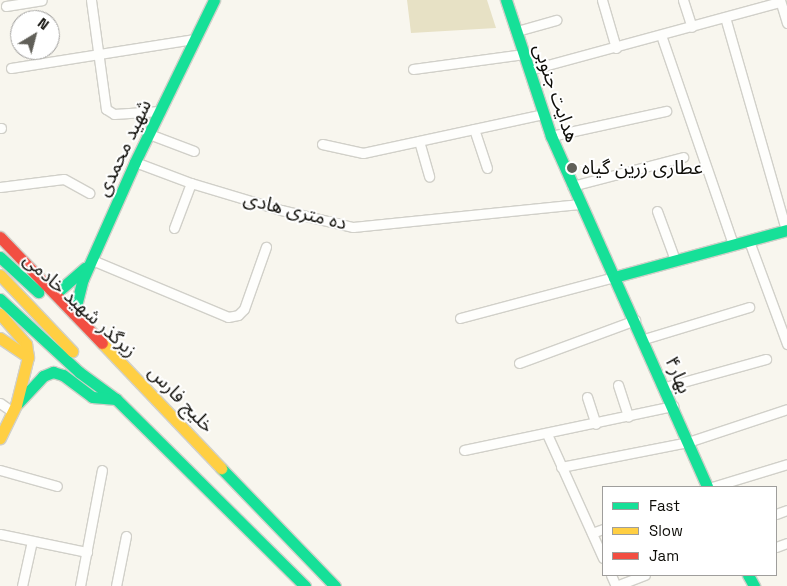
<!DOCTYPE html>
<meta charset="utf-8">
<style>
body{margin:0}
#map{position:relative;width:787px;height:586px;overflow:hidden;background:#f8f6ee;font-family:"Space Grotesk","Noto Sans Arabic",sans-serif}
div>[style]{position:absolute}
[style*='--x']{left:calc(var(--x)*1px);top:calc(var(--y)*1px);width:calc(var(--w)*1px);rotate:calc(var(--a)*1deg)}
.green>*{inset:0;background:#e7e1c5}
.roads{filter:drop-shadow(1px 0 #d1d0c9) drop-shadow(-1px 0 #d1d0c9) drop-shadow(0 1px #d1d0c9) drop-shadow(0 -1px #d1d0c9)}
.street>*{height:9px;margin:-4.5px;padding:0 4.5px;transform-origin:4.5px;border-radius:4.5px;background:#fefefc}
.fast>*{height:11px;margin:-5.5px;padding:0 5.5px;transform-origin:5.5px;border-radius:5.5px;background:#16e098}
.slow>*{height:11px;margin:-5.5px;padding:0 5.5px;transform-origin:5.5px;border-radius:5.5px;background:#ffcf43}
.jam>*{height:11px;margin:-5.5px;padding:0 5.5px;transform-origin:5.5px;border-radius:5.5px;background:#f24e42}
.dots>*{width:14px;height:14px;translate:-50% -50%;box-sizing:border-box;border:2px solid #fff;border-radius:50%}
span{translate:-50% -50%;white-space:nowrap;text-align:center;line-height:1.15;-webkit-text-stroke:4px #fff;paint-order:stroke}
.street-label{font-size:19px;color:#0e0d08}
.poi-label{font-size:19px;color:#0e0d08}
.left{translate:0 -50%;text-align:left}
.legend{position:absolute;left:602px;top:486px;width:175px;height:90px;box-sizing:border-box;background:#fff;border:1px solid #9f9e9c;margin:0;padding:6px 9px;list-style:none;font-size:15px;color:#0e0d08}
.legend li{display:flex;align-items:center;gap:10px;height:25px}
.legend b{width:25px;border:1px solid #9f9e9c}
.north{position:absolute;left:10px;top:10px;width:50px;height:50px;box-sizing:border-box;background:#fff;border:1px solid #9f9e9c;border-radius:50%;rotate:37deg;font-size:14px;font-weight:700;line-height:20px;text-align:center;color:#0e0d08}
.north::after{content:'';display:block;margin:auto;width:18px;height:22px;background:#605f58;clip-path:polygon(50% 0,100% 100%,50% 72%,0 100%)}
</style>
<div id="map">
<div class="green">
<div style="clip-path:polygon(407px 0,487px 0,496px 28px,411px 33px)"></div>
</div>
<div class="roads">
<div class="street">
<div style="--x:91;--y:0;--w:110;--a:82.2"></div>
<div style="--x:106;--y:109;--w:9;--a:32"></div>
<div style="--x:114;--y:114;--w:46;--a:-3.7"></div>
<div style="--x:602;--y:0;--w:50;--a:73.7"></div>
<div style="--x:683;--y:0;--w:28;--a:72"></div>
<div style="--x:780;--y:0;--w:24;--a:73"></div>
<div style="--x:6;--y:6;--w:36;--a:-9"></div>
<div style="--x:725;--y:17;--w:222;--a:74"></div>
<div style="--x:517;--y:31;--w:41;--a:-15.8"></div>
<div style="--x:661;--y:35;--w:221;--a:71"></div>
<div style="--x:11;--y:68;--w:186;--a:-9"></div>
<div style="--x:413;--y:69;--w:112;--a:-7.7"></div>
<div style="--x:529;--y:70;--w:260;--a:-15.2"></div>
<div style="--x:0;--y:128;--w:1;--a:0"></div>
<div style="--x:474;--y:129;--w:41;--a:71.6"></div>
<div style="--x:149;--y:134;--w:48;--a:20.7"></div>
<div style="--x:551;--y:136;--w:118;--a:-12.3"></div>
<div style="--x:419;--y:141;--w:37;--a:74"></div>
<div style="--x:322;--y:144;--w:42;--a:12.4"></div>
<div style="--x:363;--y:153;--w:184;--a:-12.2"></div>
<div style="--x:135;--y:162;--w:60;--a:20.6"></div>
<div style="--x:191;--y:183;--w:94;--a:16.7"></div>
<div style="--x:281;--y:210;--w:74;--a:13.3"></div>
<div style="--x:353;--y:227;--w:228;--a:-5.8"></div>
<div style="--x:572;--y:186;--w:115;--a:-14.6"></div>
<div style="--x:0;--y:187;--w:64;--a:-7.1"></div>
<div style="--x:64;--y:179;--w:29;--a:29"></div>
<div style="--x:657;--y:211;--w:52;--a:69.8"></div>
<div style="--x:174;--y:228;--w:48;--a:-69.3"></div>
<div style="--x:749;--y:241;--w:110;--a:69.7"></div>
<div style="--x:92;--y:260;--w:147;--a:22.7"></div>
<div style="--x:228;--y:317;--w:10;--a:-11"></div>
<div style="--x:238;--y:315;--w:8;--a:-45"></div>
<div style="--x:244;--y:309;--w:66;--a:-70.5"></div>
<div style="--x:460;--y:318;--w:159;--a:-14.9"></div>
<div style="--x:644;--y:339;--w:110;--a:-16.9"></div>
<div style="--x:519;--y:363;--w:124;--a:-20.3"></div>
<div style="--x:618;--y:385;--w:33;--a:72"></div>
<div style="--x:665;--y:387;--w:105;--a:-15.5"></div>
<div style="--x:587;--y:397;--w:28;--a:72"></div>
<div style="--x:0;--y:403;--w:16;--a:35"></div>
<div style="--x:547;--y:434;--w:136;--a:65.7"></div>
<div style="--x:464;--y:450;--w:214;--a:-11.9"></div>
<div style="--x:561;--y:467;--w:129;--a:-11.1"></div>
<div style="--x:688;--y:442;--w:104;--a:-18.4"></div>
<div style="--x:0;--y:470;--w:59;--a:15.7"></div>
<div style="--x:712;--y:487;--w:78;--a:-17"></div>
<div style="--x:776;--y:514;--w:12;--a:-20"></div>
<div style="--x:592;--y:533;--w:12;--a:-20"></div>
<div style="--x:0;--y:534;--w:89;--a:11.7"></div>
<div style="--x:776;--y:547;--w:12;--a:-20"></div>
<div style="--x:611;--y:575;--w:12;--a:66"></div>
<div style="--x:616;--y:586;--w:31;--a:-21"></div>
<div style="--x:22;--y:586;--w:46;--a:-77.5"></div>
<div style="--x:80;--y:586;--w:118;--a:-79.3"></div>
<div style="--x:116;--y:586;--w:51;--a:-78.7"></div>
</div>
<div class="fast">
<div style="--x:506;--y:0;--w:143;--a:71.7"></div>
<div style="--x:551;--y:136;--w:384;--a:66"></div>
<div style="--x:0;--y:257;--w:52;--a:42.6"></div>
<div style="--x:614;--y:277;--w:179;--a:-15.2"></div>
<div style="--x:55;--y:294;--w:40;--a:-41"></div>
<div style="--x:0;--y:299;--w:108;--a:42.7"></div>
<div style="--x:79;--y:372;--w:46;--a:36.1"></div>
<div style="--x:116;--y:399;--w:266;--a:44.7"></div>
<div style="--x:74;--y:314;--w:36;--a:-76"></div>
<div style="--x:83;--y:279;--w:128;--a:-66"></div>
<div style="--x:135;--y:162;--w:180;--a:-64"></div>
<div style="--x:18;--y:403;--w:37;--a:-47"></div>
<div style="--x:43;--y:376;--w:11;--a:-22"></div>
<div style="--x:53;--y:372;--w:10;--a:17"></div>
<div style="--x:63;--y:375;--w:36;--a:37"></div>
<div style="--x:92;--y:397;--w:24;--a:5"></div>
<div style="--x:221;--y:468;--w:164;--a:46"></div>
<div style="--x:748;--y:575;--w:13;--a:61"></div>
</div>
<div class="slow">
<div style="--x:0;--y:275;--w:105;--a:46.5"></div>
<div style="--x:0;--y:314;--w:40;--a:49"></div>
<div style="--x:26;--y:344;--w:13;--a:81"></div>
<div style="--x:28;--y:357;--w:49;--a:104"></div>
<div style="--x:16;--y:405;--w:37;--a:116"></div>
<div style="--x:0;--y:338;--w:34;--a:34"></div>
<div style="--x:102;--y:343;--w:173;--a:46.4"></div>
</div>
<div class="jam">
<div style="--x:0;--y:237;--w:147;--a:46.1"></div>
</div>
</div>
<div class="dots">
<div style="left:572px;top:168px;background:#605f58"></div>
</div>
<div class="street-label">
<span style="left:556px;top:93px;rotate:71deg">هدایت جنوبی</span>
<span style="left:124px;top:148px;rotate:-65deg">شهید محمدی</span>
<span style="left:295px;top:211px;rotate:14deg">ده متری هادی</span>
<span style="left:80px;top:305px;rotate:42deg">زیرگذر شهید خادمی</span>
<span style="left:678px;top:375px;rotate:67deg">بهار۴</span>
<span style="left:181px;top:399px;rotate:46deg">خلیج فارس</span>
</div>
<div class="poi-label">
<span class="left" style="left:582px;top:168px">عطاری زرین گیاه</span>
</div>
<ul class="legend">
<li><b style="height:6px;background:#16e098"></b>Fast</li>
<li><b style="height:6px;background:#ffcf43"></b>Slow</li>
<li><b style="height:6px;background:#f24e42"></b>Jam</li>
</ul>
<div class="north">N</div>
</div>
